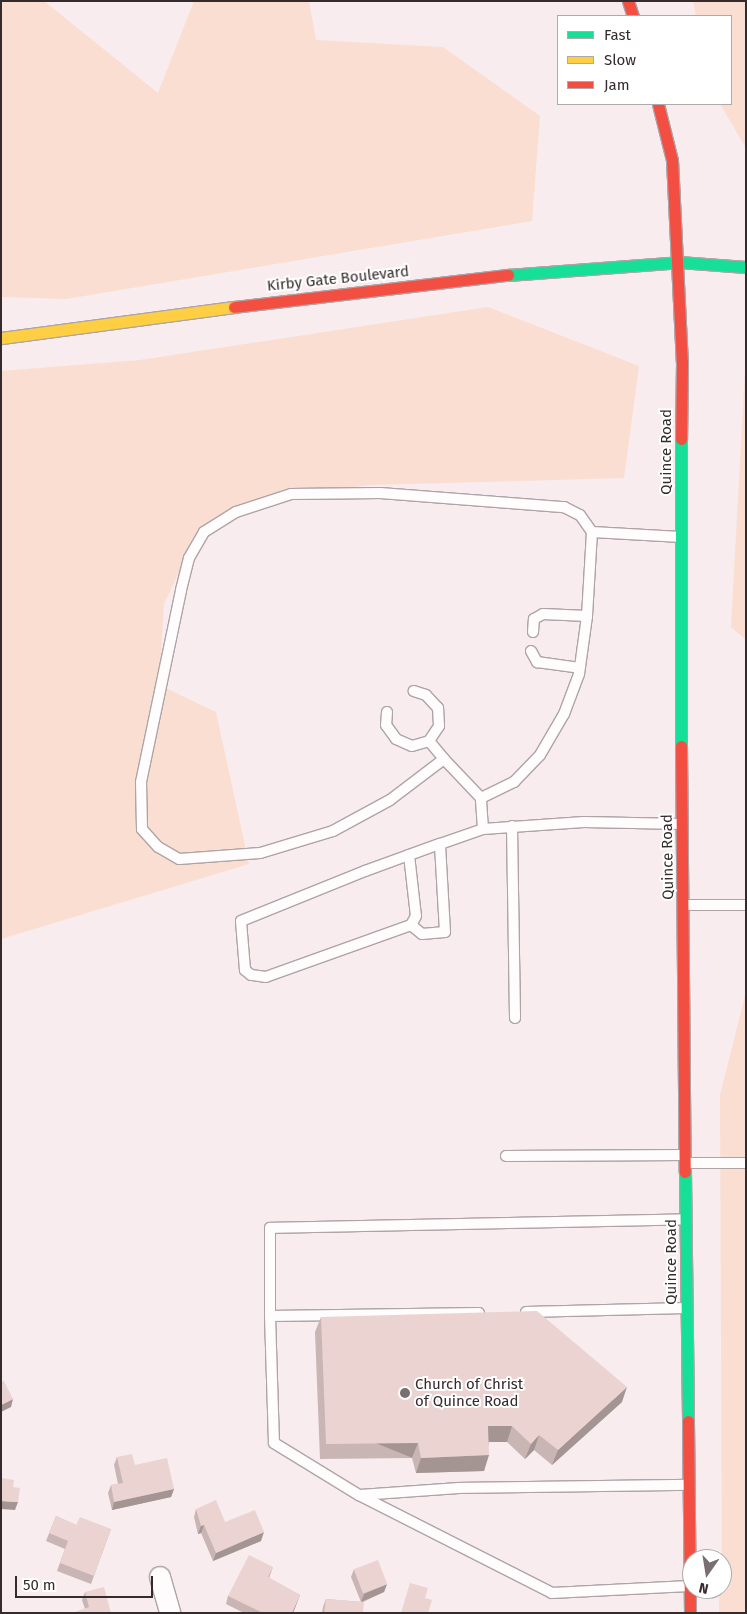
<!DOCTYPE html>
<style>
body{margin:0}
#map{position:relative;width:747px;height:1614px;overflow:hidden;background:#f8ecee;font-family:"Fira Sans",sans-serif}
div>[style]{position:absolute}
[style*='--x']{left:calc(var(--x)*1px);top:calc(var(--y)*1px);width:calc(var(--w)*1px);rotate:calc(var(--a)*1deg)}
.green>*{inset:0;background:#faded1}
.roads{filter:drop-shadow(1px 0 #aea4a6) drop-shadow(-1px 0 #aea4a6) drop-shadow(0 1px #aea4a6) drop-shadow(0 -1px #aea4a6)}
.lane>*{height:10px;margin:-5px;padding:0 5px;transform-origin:5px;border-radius:5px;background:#fefcfc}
.street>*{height:20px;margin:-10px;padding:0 10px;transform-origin:10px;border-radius:10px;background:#fefcfc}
.fast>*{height:11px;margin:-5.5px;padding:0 5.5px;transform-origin:5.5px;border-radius:5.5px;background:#16e098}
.slow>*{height:11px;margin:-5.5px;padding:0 5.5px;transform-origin:5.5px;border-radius:5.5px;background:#ffcf43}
.jam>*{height:11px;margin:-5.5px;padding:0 5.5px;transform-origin:5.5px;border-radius:5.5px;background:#f24e42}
.wall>*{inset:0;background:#c9b5b4}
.shaded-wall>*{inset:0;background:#a49492;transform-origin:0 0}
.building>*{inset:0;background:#ead3d1;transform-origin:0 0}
.dots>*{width:14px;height:14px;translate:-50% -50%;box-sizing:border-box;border:2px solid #fff;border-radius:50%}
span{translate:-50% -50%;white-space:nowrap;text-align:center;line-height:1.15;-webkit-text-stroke:4px #fff;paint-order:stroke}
.street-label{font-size:15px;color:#352a2c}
.poi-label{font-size:15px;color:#352a2c}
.left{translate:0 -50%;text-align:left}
.frame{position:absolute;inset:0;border:2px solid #352a2c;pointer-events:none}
.legend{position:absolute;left:557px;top:15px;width:175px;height:90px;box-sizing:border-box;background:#fff;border:1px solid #aeaaab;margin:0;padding:6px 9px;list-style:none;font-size:15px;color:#352a2c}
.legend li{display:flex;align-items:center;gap:10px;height:25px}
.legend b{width:25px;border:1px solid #aeaaab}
.north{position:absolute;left:682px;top:1549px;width:50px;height:50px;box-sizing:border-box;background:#fff;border:1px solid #aeaaab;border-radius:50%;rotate:193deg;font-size:14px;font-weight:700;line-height:20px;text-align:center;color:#352a2c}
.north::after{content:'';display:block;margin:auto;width:18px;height:22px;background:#796e70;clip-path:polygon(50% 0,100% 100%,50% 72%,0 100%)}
.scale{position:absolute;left:15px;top:1576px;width:138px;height:22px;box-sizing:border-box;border:2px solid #352a2c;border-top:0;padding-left:6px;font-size:15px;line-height:18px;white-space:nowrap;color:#352a2c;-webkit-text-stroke:4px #fff;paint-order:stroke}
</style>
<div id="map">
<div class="green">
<div style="clip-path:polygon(1px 1px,44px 1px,158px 93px,194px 1px,309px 1px,316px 40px,443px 47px,540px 116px,532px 221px,66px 299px,1px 297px)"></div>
<div style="clip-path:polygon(693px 1px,746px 1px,746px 148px,720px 104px,731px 104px,731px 16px,696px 16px)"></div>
<div style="clip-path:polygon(488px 307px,639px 366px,624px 478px,370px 485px,277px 496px,204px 534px,184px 562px,164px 604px,159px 685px,216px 712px,249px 864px,1px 939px,1px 371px,140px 360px)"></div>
<div style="clip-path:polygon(745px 370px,746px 370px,746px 640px,731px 627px)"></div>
<div style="clip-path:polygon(746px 992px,746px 1613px,719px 1613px,719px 1589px,722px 1589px,720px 1095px)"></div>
</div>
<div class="roads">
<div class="lane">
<div style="--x:533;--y:632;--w:13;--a:-86"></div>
<div style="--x:534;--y:619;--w:10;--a:-29"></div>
<div style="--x:543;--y:614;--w:44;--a:2.6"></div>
<div style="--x:531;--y:651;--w:13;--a:61"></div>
<div style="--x:537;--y:662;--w:43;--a:7.9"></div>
<div style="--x:387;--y:712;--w:13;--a:94"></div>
<div style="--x:386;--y:725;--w:17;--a:54"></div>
<div style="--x:396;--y:739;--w:17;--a:24"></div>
<div style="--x:412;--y:746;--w:18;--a:-16"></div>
<div style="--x:429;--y:741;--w:18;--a:-56"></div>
<div style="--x:439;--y:726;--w:18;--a:-93"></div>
<div style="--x:438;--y:708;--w:18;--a:-133"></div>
<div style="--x:426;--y:695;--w:13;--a:-162"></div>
<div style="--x:429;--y:741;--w:23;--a:50"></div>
<div style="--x:481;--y:798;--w:37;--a:-26"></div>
<div style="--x:514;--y:782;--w:37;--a:-46"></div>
<div style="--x:540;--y:755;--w:48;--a:-59.7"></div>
<div style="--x:564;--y:714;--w:43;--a:-69.4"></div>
<div style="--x:579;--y:674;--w:59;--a:-82.1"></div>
<div style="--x:587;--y:616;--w:84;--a:-86.6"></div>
<div style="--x:512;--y:826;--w:192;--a:89.1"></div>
<div style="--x:483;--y:829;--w:31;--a:-94"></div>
<div style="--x:481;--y:798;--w:54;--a:-133.5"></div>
<div style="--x:444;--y:759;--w:68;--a:142.8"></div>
<div style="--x:390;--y:800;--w:65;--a:151.5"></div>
<div style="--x:333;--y:831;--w:76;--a:163.2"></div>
<div style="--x:260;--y:853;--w:81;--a:175.8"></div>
<div style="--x:179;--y:859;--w:24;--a:-150"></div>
<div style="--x:158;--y:847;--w:24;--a:-132"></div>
<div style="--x:142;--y:829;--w:47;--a:-91.2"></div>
<div style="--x:141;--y:782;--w:196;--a:-78.2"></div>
<div style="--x:181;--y:590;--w:33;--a:-76"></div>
<div style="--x:189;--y:558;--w:30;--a:-60"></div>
<div style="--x:204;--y:532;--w:38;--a:-32"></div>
<div style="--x:236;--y:512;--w:58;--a:-18.1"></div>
<div style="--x:291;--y:494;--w:89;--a:-0.6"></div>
<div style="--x:380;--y:493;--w:185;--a:4.4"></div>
<div style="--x:564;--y:507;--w:18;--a:27"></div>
<div style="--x:580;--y:515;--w:21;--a:55"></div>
<div style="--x:592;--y:532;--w:89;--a:3.2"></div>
<div style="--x:409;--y:855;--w:61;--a:83.5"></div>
<div style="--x:416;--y:916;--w:10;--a:119"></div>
<div style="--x:411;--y:925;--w:154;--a:160.3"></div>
<div style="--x:266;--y:977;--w:15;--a:-172"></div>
<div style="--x:251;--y:975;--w:8;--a:-140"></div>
<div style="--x:245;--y:970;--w:49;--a:-94.7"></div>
<div style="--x:241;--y:921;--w:134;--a:-22"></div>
<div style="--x:365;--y:871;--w:47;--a:-20"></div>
<div style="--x:409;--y:855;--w:33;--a:-20"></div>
<div style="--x:440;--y:844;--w:46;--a:-19.2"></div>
<div style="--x:483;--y:829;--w:101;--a:-4"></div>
<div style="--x:584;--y:822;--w:97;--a:1.2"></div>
<div style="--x:684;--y:905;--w:62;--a:0"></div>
<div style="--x:411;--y:925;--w:14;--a:39"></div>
<div style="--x:422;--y:934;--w:23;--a:-5"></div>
<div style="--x:445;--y:932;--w:88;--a:-93.3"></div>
<div style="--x:506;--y:1156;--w:179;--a:-0.3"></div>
<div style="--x:687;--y:1163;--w:59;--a:0"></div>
<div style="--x:526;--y:1312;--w:160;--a:-1.4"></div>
<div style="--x:479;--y:1313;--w:209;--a:179.2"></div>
<div style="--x:270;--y:1316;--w:127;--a:88.2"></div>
<div style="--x:274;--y:1443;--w:100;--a:31.5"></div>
<div style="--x:359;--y:1495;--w:216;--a:26.9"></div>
<div style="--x:552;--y:1593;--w:137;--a:-2.9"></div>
<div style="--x:270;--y:1316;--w:88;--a:-90"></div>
<div style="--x:270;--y:1228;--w:416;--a:-1.2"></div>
<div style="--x:360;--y:1495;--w:99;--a:-4"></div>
<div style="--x:459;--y:1488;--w:229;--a:-0.8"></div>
</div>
<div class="street">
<div style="--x:160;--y:1577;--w:37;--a:74"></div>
</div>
<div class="fast">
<div style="--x:508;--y:275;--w:171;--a:-4.3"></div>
<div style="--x:679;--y:262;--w:67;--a:4.3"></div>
<div style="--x:681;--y:746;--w:307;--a:-90"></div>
<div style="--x:685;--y:1172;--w:249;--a:89.3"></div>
</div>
<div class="slow">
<div style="--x:1;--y:338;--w:235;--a:-7.6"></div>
</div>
<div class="jam">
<div style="--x:628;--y:1;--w:16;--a:72"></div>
<div style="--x:658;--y:104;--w:58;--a:76"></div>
<div style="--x:672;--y:160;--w:202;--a:87.2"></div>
<div style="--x:682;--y:362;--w:77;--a:90.7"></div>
<div style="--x:234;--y:307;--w:276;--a:-6.7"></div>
<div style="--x:681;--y:746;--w:426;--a:89.5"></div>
<div style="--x:688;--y:1421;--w:192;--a:89.4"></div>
</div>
</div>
<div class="wall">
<div style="clip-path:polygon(321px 1317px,622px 1402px,552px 1465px,534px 1450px,525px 1459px,507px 1442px,489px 1442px,484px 1471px,416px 1473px,412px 1458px,320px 1459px,315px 1332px)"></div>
<div style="clip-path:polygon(117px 1457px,135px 1465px,174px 1489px,171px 1497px,112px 1510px,108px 1493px,111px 1485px,118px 1484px,114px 1465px)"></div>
<div style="clip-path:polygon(196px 1509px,225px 1522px,261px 1541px,213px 1561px,201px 1533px,198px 1534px,194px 1517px)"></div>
<div style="clip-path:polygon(56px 1516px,76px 1525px,111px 1529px,91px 1584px,57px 1571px,65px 1549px,46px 1541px)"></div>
<div style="clip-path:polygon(273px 1567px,269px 1578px,300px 1595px,293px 1613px,244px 1613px,226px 1604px,228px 1596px)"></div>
<div style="clip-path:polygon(354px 1569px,387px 1584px,384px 1592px,363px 1602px,363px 1613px,322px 1613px,323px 1607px,326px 1599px,361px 1602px,351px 1577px)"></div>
<div style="clip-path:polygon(85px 1592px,111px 1613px,85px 1609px,82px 1600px)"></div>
</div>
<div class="shaded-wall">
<div style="clip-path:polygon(627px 1387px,622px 1402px,552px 1465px,558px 1450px)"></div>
<div style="clip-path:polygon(13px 1399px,11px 1407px,1px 1412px,1px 1405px)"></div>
<div style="clip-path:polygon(488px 1426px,512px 1426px,507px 1442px,483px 1442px)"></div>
<div style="clip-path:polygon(539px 1435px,534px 1450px,525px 1459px,531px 1444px)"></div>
<div style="left:418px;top:1443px;width:16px;height:92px;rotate:112deg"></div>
<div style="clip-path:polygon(489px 1455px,484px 1471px,416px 1473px,421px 1458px)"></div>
<div style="clip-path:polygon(174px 1489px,171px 1497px,112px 1510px,114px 1502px)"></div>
<div style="clip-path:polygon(1px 1501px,18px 1502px,15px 1510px,1px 1509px)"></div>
<div style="clip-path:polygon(204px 1525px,201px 1533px,198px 1534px,201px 1526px)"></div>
<div style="clip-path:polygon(264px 1532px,261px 1541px,213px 1561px,216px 1553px)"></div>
<div style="clip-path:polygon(387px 1584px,384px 1592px,361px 1602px,364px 1594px)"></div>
<div style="clip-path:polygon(300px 1595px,293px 1613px,292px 1613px)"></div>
</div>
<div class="building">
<div style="clip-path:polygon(537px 1311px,627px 1387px,558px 1450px,539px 1435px,531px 1444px,512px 1426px,488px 1426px,489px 1455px,421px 1458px,418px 1443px,326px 1444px,321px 1317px)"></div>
<div style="clip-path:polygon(4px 1381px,13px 1399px,1px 1405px,1px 1382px)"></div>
<div style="clip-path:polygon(132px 1454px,135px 1465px,167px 1458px,174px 1489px,114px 1502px,111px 1485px,123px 1483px,117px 1457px)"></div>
<div style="clip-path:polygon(1px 1478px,14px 1480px,13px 1487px,20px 1488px,18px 1502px,1px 1501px)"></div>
<div style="clip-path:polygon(216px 1500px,225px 1522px,255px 1510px,264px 1532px,216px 1553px,204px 1525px,201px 1526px,196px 1509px)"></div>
<div style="clip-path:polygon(56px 1516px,76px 1525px,80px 1517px,111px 1529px,94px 1576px,60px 1563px,68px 1541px,49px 1533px)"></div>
<div style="clip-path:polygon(249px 1555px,273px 1567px,268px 1577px,300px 1595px,292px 1613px,263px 1613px,228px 1596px)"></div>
<div style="left:378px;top:1560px;width:26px;height:26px;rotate:69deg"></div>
<div style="clip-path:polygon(410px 1583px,428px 1588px,425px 1598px,432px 1600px,428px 1613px,401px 1613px)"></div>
<div style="clip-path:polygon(104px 1587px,111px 1613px,72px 1613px,89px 1607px,85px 1592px)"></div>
<div style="clip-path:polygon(326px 1599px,364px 1602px,363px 1613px,324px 1613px)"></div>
</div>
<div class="dots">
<div style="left:405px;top:1393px;background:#796e70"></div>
</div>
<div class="street-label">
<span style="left:338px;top:279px;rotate:-6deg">Kirby Gate Boulevard</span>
<span style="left:667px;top:452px;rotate:-90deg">Quince Road</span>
<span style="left:668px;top:857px;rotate:-91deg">Quince Road</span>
<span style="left:672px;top:1262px;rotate:-90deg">Quince Road</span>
</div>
<div class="poi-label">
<span class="left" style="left:415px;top:1393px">Church of Christ<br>of Quince Road</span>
</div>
<div class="frame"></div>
<ul class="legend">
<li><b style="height:6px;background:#16e098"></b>Fast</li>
<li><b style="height:6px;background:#ffcf43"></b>Slow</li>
<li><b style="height:6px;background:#f24e42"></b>Jam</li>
</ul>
<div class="north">N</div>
<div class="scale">50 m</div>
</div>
